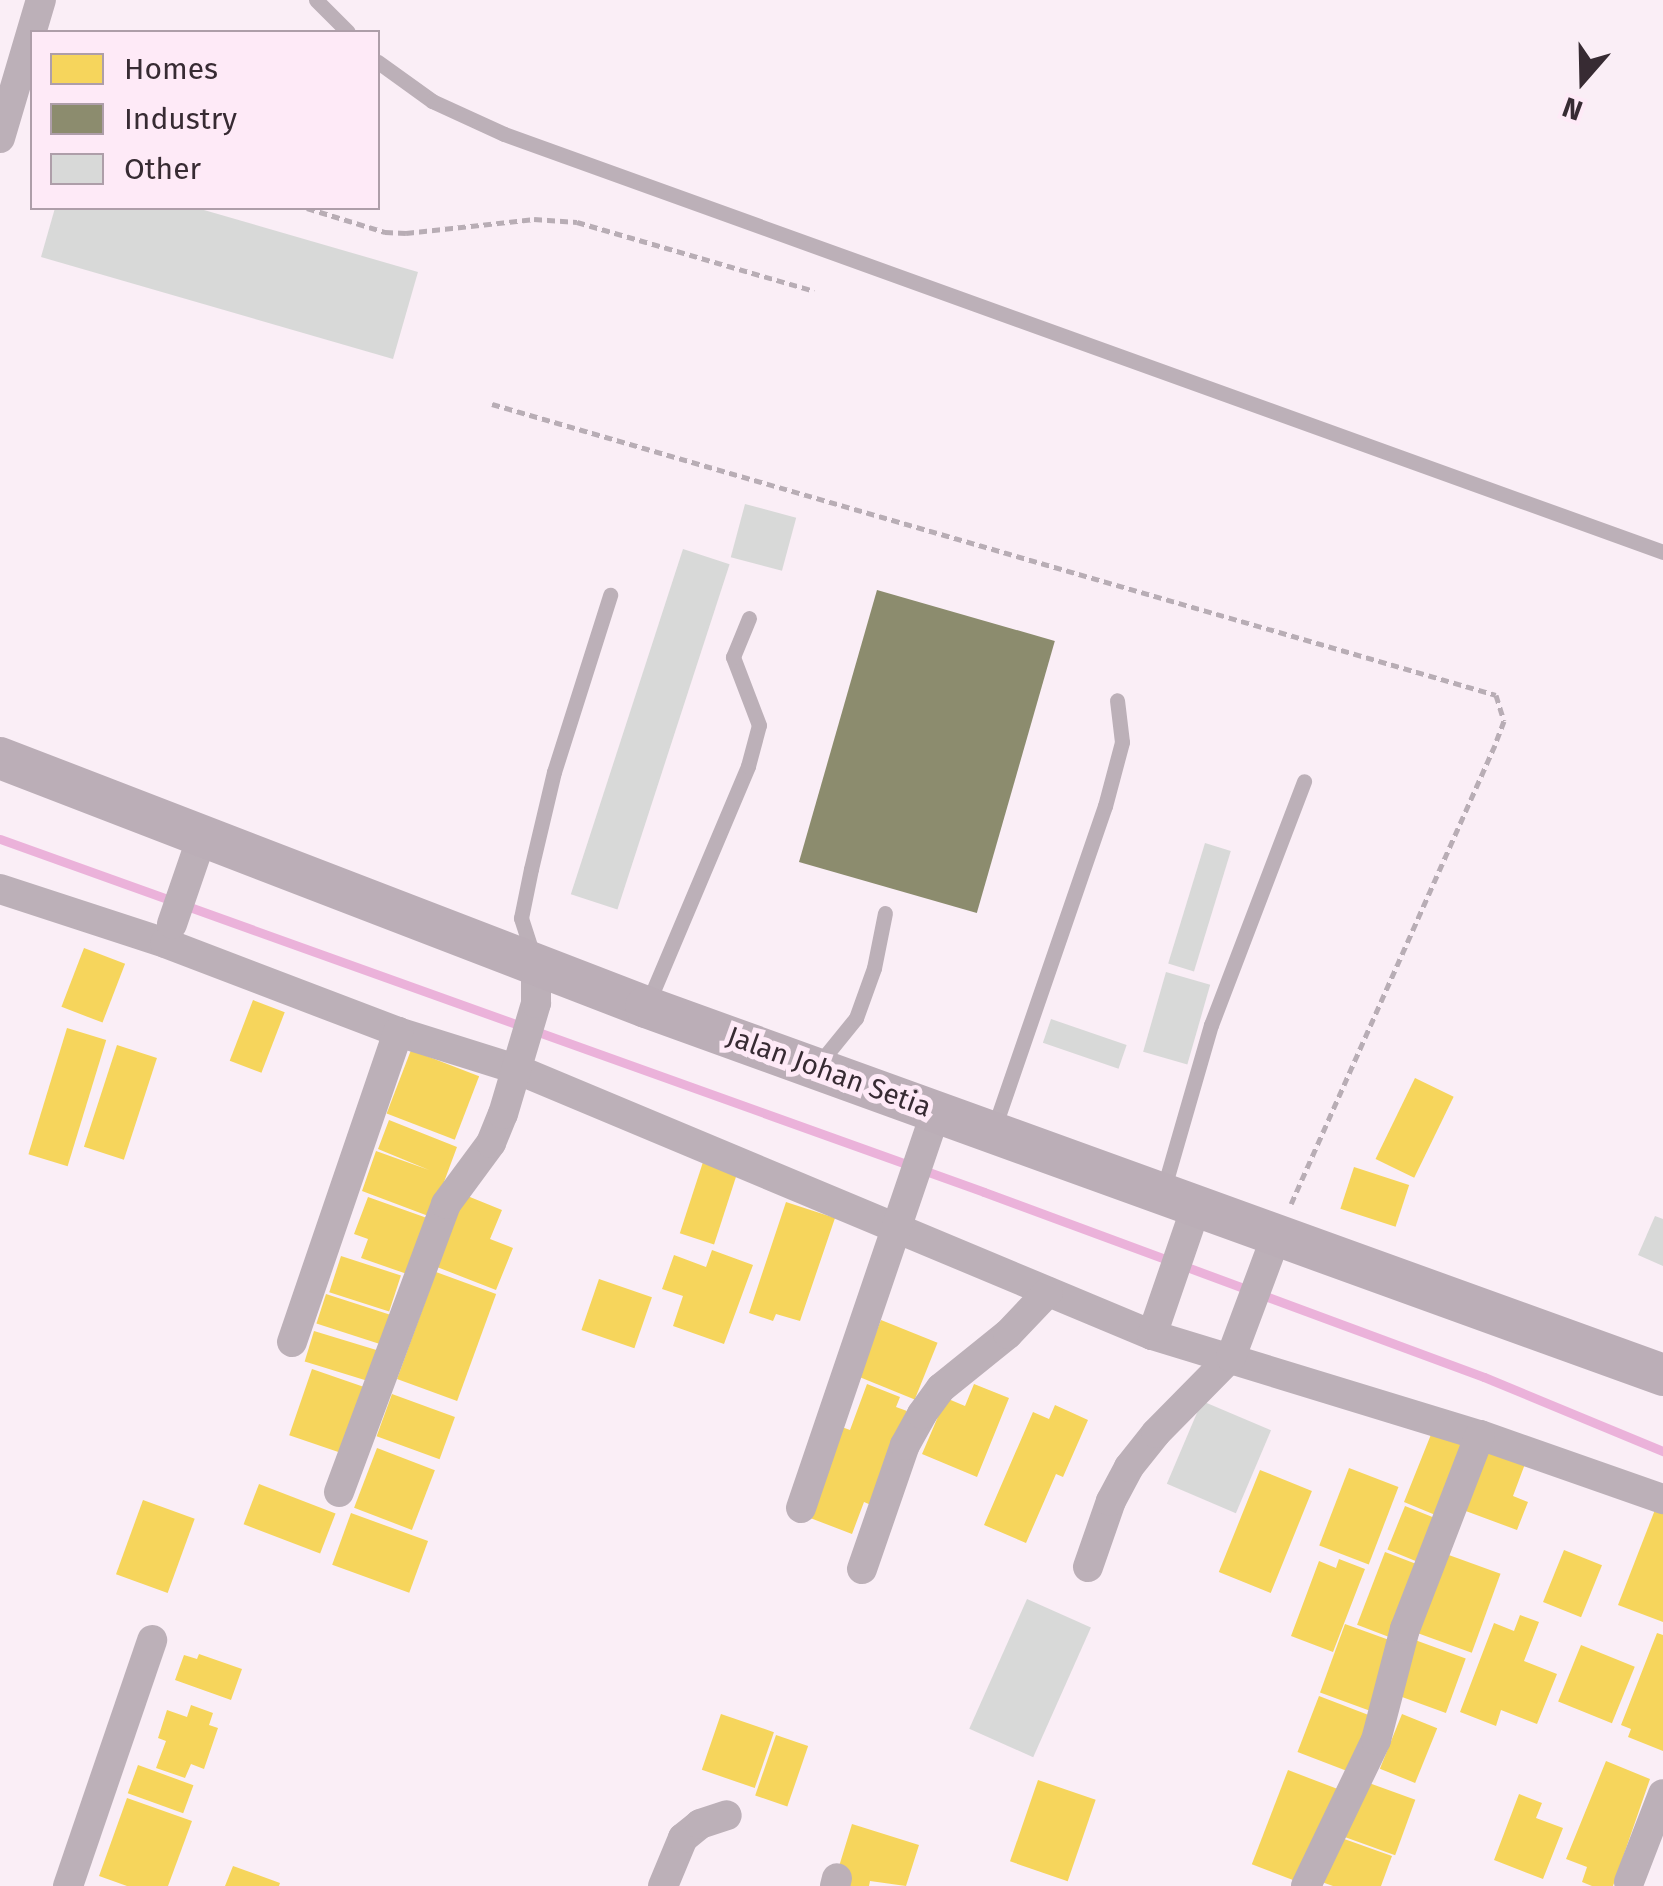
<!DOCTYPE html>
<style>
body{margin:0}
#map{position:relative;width:1663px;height:1886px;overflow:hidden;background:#faeef6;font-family:"Fira Sans",sans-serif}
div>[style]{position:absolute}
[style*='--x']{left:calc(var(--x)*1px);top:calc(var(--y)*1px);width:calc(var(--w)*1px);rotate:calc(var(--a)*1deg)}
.homes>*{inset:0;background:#f6d55c;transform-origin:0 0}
.industry>*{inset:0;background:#8c8c6e;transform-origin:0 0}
.stream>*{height:9px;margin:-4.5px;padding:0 4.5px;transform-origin:4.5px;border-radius:4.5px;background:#ebb2da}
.building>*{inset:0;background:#d8d9d8;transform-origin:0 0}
.path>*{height:5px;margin-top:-2.5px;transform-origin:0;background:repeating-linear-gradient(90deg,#b8adb5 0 8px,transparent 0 13px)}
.service>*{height:15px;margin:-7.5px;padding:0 7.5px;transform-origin:7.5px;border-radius:7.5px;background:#bcb0b8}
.minor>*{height:30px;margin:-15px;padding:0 15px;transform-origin:15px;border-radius:15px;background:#bcb0b8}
.secondary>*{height:42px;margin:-21px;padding:0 21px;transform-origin:21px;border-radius:21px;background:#bbaeb7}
span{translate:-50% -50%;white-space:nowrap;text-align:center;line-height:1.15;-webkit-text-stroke:10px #feeaf7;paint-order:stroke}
.street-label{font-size:28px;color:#372b33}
.legend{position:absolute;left:30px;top:30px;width:350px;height:180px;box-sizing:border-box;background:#feeaf7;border:2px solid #ae9ea9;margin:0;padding:12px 18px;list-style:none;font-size:30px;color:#372b33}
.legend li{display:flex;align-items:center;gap:20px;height:50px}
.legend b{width:50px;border:2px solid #ae9ea9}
.north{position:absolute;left:1533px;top:30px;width:100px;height:100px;-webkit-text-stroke:8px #feeaf7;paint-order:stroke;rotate:200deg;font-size:28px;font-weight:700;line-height:40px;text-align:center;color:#372b33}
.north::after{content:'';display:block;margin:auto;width:35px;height:45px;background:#372b33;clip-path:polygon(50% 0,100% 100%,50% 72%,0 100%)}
</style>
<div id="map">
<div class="homes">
<div style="left:84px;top:948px;width:44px;height:63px;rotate:21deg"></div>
<div style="left:253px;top:1000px;width:34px;height:65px;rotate:21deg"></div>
<div style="left:67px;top:1028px;width:41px;height:132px;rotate:17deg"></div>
<div style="left:117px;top:1045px;width:42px;height:107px;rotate:18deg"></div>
<div style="left:411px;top:1050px;width:73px;height:68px;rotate:21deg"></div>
<div style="left:1415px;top:1078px;width:43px;height:90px;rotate:26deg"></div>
<div style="clip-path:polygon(389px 1120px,457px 1147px,431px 1217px,362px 1191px,376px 1151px,429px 1170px,378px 1149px)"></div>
<div style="left:703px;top:1162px;width:36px;height:75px;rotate:18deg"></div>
<div style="left:1354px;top:1167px;width:58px;height:44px;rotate:18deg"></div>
<div style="clip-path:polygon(465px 1195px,502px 1210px,490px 1239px,513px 1248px,496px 1290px,437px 1267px)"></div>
<div style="clip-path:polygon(368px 1197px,427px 1218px,407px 1274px,361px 1258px,368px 1239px,354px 1234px)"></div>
<div style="clip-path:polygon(786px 1202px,835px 1218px,800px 1321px,776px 1314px,773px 1321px,749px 1313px)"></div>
<div style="clip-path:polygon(712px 1250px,753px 1265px,724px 1344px,673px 1326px,683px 1296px,662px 1289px,674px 1255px,706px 1267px)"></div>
<div style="left:341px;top:1256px;width:63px;height:38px;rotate:18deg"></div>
<div style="left:436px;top:1272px;width:64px;height:114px;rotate:20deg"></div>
<div style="left:599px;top:1279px;width:56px;height:54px;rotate:19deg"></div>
<div style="left:326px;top:1294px;width:74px;height:31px;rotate:18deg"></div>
<div style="left:881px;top:1320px;width:61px;height:61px;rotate:22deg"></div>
<div style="left:314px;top:1331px;width:73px;height:32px;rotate:17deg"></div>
<div style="left:312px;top:1369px;width:62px;height:70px;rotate:19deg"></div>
<div style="clip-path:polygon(867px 1384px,900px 1397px,896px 1407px,907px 1411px,871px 1505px,864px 1502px,852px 1534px,805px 1516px,839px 1426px,850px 1430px)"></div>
<div style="clip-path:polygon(974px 1384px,1009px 1398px,977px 1477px,922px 1454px,946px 1398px,965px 1406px)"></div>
<div style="left:392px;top:1394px;width:67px;height:45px;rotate:20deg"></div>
<div style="clip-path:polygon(1055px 1405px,1088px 1420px,1063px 1477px,1056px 1474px,1026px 1543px,984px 1525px,1033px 1412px,1049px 1419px)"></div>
<div style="clip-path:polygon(1432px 1432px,1466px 1446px,1445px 1519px,1404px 1502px)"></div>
<div style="clip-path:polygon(1490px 1441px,1528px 1456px,1513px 1496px,1528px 1502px,1517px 1530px,1463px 1510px)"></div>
<div style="left:377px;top:1448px;width:62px;height:64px;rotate:21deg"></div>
<div style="left:1349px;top:1468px;width:53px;height:83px;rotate:21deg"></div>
<div style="left:1260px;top:1470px;width:56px;height:110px;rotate:22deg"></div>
<div style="left:259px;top:1484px;width:82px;height:43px;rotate:21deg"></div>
<div style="left:143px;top:1500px;width:55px;height:79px;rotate:20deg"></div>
<div style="clip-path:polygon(1658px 1502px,1663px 1504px,1663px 1622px,1618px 1605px)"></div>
<div style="left:1405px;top:1506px;width:43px;height:47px;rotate:22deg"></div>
<div style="left:351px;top:1513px;width:82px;height:55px;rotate:20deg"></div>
<div style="left:1564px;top:1550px;width:41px;height:56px;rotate:22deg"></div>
<div style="left:1385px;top:1552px;width:42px;height:78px;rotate:21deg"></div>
<div style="left:1446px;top:1554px;width:58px;height:84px;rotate:20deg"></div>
<div style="clip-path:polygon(1339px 1559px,1365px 1569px,1333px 1652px,1291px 1636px,1319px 1561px,1336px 1568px)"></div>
<div style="clip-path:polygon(1520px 1615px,1539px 1622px,1524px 1661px,1557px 1674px,1537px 1724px,1501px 1710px,1496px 1726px,1460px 1712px,1494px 1623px,1514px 1631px)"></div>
<div style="left:1345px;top:1624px;width:61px;height:73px;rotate:20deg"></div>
<div style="clip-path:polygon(1657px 1633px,1663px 1635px,1663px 1751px,1628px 1737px,1631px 1729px,1621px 1725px)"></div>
<div style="left:1415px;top:1640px;width:54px;height:58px;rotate:20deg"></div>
<div style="left:1581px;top:1645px;width:58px;height:61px;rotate:22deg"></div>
<div style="clip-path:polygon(199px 1654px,242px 1669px,231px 1700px,175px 1680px,184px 1655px,197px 1659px)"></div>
<div style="left:1319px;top:1696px;width:58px;height:60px;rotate:21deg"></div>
<div style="clip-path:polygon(191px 1705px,213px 1713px,209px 1725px,218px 1728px,204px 1769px,191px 1764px,185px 1778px,156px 1768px,166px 1741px,158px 1738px,167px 1710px,187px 1717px)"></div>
<div style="left:721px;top:1714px;width:56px;height:59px;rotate:19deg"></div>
<div style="left:1402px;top:1714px;width:38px;height:59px;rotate:22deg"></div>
<div style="left:776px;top:1735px;width:34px;height:64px;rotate:19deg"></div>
<div style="clip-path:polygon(1606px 1761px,1650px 1779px,1613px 1886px,1592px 1886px,1582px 1882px,1587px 1867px,1566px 1859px)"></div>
<div style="left:138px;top:1765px;width:59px;height:30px;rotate:20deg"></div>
<div style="left:1288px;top:1770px;width:56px;height:101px;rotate:21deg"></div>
<div style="left:1358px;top:1779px;width:61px;height:59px;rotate:20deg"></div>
<div style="left:1038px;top:1780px;width:61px;height:86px;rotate:19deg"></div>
<div style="clip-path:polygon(1519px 1794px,1542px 1803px,1536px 1818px,1563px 1828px,1543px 1879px,1494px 1860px)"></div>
<div style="clip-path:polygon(127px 1798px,192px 1821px,168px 1886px,127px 1886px,99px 1876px)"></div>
<div style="clip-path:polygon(852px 1824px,919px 1845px,906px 1886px,870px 1881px,869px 1886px,833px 1886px)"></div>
<div style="clip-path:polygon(1333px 1835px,1392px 1856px,1381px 1886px,1333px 1886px,1316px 1880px)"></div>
<div style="clip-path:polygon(233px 1866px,280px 1883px,279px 1886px,225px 1886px)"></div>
</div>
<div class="industry">
<div style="left:877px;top:590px;width:185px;height:283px;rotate:16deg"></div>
</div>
<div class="stream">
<div style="--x:0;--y:839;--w:1045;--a:19.73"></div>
<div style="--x:984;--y:1192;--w:533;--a:20.3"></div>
<div style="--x:1484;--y:1377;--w:194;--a:22.5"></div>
</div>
<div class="building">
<div style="clip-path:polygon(55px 208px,197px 208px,418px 272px,393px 359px,41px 257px)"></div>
<div style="left:745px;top:504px;width:53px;height:55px;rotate:15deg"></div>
<div style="left:683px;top:549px;width:49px;height:363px;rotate:18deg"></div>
<div style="left:1205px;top:843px;width:27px;height:126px;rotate:17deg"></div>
<div style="left:1166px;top:972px;width:46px;height:83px;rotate:16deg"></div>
<div style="left:1051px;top:1019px;width:80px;height:25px;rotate:19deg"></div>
<div style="clip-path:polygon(1655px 1216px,1663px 1219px,1663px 1266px,1638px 1255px)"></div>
<div style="left:1202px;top:1401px;width:75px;height:90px;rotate:23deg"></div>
<div style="left:1027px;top:1599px;width:70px;height:142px;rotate:24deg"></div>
</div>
<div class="path">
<div style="--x:307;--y:208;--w:82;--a:17.1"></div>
<div style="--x:385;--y:232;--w:21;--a:3"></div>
<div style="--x:406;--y:233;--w:129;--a:-6.2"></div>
<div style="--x:534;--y:219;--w:43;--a:4"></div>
<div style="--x:577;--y:222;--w:247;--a:16.2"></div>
<div style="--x:492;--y:404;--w:1045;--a:16.16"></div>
<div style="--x:1496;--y:695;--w:27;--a:73"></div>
<div style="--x:1504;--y:721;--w:26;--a:111"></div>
<div style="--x:1495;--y:745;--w:502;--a:113.96"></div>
</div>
<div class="service">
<div style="--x:316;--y:0;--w:45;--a:45"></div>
<div style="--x:378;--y:62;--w:67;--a:35.8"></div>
<div style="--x:432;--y:101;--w:79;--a:24.6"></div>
<div style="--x:504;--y:134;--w:1232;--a:19.83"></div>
<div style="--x:533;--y:955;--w:39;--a:-108"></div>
<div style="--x:521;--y:918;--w:50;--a:-78.5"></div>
<div style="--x:531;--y:869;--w:100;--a:-76.7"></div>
<div style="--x:554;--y:772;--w:186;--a:-72.4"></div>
<div style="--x:648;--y:1003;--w:257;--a:-67.1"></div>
<div style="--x:748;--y:766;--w:42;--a:-75"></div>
<div style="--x:759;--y:725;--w:73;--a:-110.9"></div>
<div style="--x:733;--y:657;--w:42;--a:-67.7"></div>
<div style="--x:817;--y:1066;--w:62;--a:-50.9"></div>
<div style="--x:856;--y:1018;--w:53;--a:-70.2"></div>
<div style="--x:874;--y:968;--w:56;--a:-78.7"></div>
<div style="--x:993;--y:1131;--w:344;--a:-71"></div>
<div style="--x:1105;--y:806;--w:66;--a:-75.1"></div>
<div style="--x:1122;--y:742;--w:42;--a:-96.8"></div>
<div style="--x:1163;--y:1191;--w:173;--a:-73.9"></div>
<div style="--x:1211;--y:1025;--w:261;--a:-69.1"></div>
</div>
<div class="minor">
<div style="--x:0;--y:138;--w:144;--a:-73.5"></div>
<div style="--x:0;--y:889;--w:174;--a:18.1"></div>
<div style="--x:165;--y:943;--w:249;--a:20.9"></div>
<div style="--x:398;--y:1032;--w:124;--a:17.4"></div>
<div style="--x:516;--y:1069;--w:689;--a:22.7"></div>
<div style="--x:1152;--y:1335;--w:343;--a:17"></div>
<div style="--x:1480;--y:1435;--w:194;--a:19.3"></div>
<div style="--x:172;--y:924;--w:95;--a:-71"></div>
<div style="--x:1152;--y:1335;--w:135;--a:-71"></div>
<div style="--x:292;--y:1342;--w:328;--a:-71.1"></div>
<div style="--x:339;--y:1492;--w:307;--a:-69.6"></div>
<div style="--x:446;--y:1204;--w:76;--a:-53.6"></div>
<div style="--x:491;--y:1143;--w:31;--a:-68"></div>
<div style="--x:503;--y:1114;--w:116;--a:-73.4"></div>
<div style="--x:536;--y:1003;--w:39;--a:-90"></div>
<div style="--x:801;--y:1508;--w:419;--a:-71.2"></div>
<div style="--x:1088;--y:1567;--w:70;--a:-70.8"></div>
<div style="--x:1111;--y:1501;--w:38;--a:-62"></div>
<div style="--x:1129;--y:1467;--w:43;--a:-51.5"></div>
<div style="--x:1156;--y:1433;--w:107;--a:-45.4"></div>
<div style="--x:1231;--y:1357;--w:131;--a:-69.5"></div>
<div style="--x:862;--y:1569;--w:131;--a:-70.9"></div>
<div style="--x:905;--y:1445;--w:35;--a:-61"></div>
<div style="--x:922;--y:1414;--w:32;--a:-54"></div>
<div style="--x:941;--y:1388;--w:86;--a:-38.9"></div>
<div style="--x:1008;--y:1334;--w:58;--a:-46.4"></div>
<div style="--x:1629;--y:1882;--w:94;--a:-68.9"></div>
<div style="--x:68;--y:1886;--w:260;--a:-71.1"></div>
<div style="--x:663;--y:1886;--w:52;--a:-67.4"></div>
<div style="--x:683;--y:1838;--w:22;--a:-39"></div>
<div style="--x:700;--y:1824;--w:28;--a:-18"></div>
<div style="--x:835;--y:1886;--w:8;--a:-76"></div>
<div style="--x:1306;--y:1886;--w:162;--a:-64.4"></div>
<div style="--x:1376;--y:1740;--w:115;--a:-75.4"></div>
<div style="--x:1405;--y:1629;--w:208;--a:-68.9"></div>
</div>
<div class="secondary">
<div style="--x:0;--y:758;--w:692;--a:21.08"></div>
<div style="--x:646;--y:1007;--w:1082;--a:19.89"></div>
</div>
<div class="street-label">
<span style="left:829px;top:1072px;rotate:20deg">Jalan Johan Setia</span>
</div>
<ul class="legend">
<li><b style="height:28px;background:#f6d55c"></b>Homes</li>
<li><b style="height:28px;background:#8c8c6e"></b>Industry</li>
<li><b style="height:28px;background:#d8d9d8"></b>Other</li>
</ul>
<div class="north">N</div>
</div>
